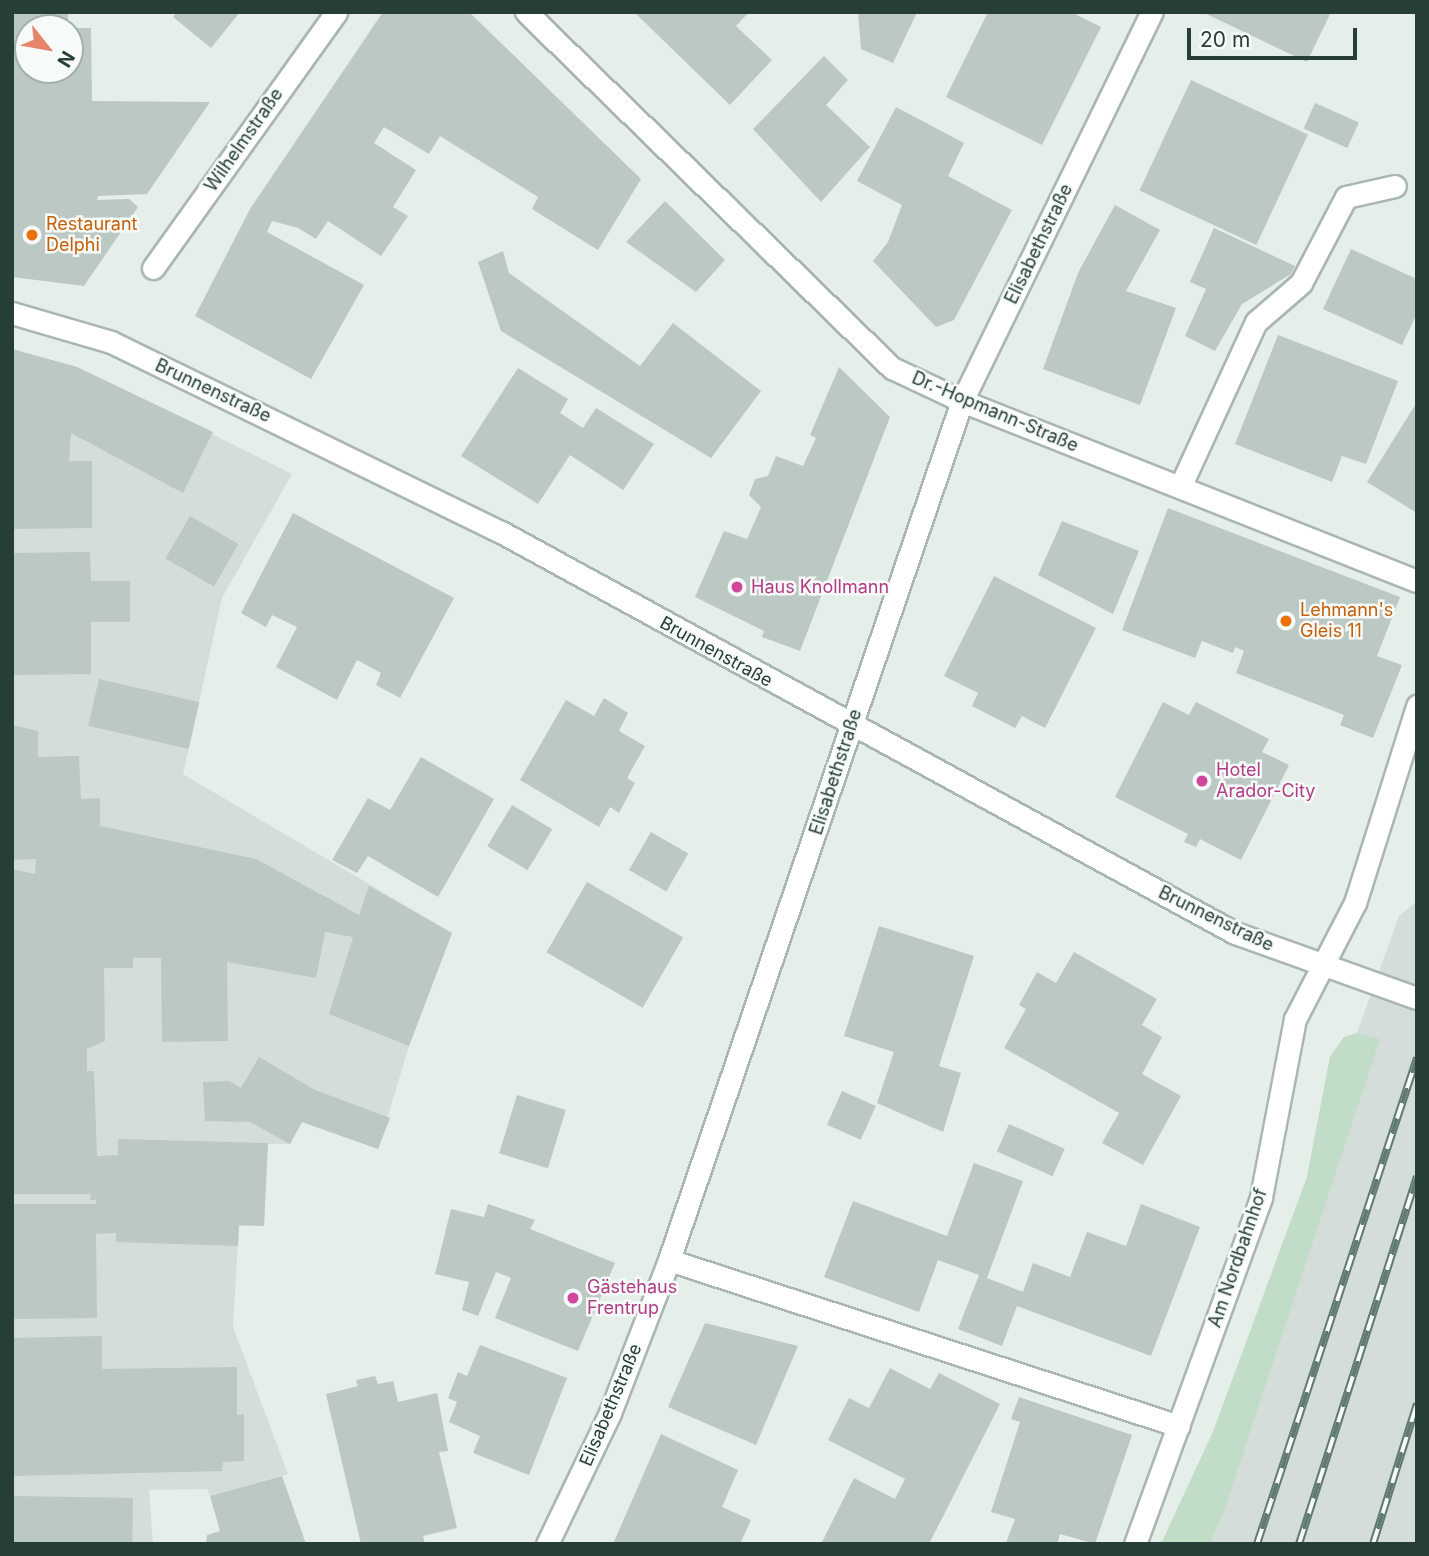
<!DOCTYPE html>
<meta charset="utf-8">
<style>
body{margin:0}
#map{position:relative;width:1429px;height:1556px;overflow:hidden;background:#e6eeea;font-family:Inter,sans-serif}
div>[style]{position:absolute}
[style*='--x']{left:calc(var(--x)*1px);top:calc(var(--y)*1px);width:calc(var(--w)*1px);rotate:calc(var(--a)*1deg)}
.built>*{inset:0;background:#d4ddd9}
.green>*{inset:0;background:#c1ddc7}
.building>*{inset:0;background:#bbc8c3;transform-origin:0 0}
.roads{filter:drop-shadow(2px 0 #a9b6b1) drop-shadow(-2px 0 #a9b6b1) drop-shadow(0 2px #a9b6b1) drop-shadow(0 -2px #a9b6b1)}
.service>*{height:21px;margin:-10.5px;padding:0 10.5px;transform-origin:10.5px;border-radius:10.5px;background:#fff}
.minor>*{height:21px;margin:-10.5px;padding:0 10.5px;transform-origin:10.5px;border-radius:10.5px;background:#fff}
.rail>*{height:8px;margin-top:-4px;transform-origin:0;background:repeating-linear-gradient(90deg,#f6faf8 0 16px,#617a72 0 32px);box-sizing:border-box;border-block:2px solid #617a72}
.dots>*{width:19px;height:19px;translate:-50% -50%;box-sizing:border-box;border:4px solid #f6faf8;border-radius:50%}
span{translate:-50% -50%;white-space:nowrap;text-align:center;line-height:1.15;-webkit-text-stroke:5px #f6faf8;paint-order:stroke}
.street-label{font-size:18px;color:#263e37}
.food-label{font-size:18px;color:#c56008}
.left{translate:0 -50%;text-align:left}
.hotel-label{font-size:18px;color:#b23c85}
.frame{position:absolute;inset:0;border:14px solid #263e37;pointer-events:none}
.north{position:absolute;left:14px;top:14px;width:70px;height:70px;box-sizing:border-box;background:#f6faf8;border:2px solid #a3afab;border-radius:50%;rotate:121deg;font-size:19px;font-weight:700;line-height:28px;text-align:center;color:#263e37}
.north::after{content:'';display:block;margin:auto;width:24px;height:32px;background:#e7856b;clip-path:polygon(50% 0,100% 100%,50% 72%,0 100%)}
.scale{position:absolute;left:1187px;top:28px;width:170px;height:32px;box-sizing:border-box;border:4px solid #263e37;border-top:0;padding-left:9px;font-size:21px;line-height:24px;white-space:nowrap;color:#263e37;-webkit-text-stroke:5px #f6faf8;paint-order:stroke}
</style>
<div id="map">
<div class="built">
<div style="clip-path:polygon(12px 349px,77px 367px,292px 474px,222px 598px,183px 774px,452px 933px,409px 1046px,378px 1149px,302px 1122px,290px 1144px,268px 1144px,264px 1226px,239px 1226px,233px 1327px,288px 1474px,210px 1496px,207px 1489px,149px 1490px,153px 1544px,12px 1544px)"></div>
<div style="clip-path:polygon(1417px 901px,1417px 1544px,1161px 1544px,1213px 1432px,1307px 1177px,1330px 1057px,1344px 1037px,1357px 1033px,1399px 916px)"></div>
</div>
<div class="green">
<div style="clip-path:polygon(1357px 1033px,1380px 1039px,1224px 1511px,1210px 1544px,1161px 1544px,1213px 1432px,1307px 1177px,1330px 1057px,1344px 1037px)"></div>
</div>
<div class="building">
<div style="clip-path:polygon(12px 12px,68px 12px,68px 28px,28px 28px,28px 70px,70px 70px,70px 28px,91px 28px,92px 101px,210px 102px,147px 194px,98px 196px,97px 200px,129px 199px,138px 207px,84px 286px,12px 277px)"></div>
<div style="clip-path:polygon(177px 12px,240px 12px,211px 48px,173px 17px)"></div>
<div style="clip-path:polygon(383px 12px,469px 12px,641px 179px,598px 250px,532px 209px,538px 197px,440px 136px,429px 154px,384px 127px,374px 143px,416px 170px,393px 207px,408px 216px,381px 256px,328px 221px,316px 239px,298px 228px,272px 221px,267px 232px,364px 285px,311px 379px,195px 316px,250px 209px)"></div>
<div style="clip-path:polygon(634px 12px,749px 12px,736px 26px,772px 60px,730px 105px)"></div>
<div style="clip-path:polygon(858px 12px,917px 12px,893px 63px,861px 49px)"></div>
<div style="clip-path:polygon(988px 12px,1071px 12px,1101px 27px,1042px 145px,946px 97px)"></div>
<div style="clip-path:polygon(1202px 12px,1331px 12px,1307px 62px)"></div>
<div style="clip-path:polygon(824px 56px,848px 80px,826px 105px,870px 147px,821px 202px,753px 129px)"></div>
<div style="left:1191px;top:80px;width:129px;height:122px;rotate:25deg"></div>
<div style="left:1315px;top:103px;width:48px;height:28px;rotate:24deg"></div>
<div style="clip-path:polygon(896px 107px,964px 143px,948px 176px,1012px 210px,954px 320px,936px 327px,873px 261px,888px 242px,902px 205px,857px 181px)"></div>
<div style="clip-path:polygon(665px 201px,725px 260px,696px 292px,626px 242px)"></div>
<div style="clip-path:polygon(1115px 205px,1160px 230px,1126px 291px,1176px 308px,1140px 405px,1043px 369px,1078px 273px)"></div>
<div style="clip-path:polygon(1214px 228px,1295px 266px,1291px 274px,1242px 304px,1215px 351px,1185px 336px,1206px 289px,1190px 282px)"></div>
<div style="clip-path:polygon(1351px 249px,1417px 279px,1417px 313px,1402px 345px,1323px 309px)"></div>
<div style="clip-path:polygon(503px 251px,509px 273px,640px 366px,673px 323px,761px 391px,711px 458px,501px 331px,478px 262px)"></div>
<div style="clip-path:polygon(1278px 335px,1398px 381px,1366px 464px,1342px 456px,1332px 482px,1235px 444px)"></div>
<div style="clip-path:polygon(12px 349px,77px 367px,213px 432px,183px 493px,71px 433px,69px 461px,92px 461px,92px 528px,12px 529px)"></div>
<div style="clip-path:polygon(839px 367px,890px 417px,800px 651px,762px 637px,764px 631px,695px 597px,724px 531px,747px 539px,761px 507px,749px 495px,755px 479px,768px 476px,776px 456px,803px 466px,816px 438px,810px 435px)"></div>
<div style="clip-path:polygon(518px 368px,568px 399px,560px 413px,583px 428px,596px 408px,654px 444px,623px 490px,570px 455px,538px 504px,461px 456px)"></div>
<div style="clip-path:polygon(1417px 402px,1417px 513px,1367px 482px)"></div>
<div style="clip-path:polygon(1168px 508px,1400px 597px,1377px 656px,1402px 665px,1373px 738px,1340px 725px,1344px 715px,1236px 673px,1244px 651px,1235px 647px,1233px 653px,1202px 641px,1195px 658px,1122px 630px)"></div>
<div style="clip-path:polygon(293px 513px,454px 598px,400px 698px,376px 685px,381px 673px,357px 660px,337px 700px,276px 667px,297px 627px,272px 615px,266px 627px,241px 613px)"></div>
<div style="left:190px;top:516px;width:56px;height:49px;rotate:30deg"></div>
<div style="clip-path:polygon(1062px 521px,1139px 551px,1113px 614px,1038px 575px)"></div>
<div style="clip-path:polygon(90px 552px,91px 581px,130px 581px,130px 622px,91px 622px,91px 674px,12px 675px,12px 553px)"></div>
<div style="clip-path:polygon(994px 576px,1096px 628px,1045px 728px,1022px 716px,1015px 728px,972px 706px,978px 693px,944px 676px)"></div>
<div style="left:99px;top:679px;width:103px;height:48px;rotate:13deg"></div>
<div style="clip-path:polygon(604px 698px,628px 713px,619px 731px,645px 746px,627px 778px,635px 783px,619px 813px,610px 807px,599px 827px,520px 780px,566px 700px,594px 716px)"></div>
<div style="clip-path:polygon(1163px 702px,1189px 715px,1196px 702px,1269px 739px,1262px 752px,1289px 765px,1241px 860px,1200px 839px,1196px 847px,1184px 842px,1188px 834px,1115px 797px)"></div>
<div style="clip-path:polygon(12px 725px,38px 731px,38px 757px,79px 756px,81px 799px,100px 798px,100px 826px,256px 859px,359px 915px,369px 886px,452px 933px,409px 1046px,329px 1014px,353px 937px,325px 932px,316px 978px,227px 962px,228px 1041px,162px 1042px,161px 958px,133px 958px,133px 968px,104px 968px,105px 1041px,87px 1049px,87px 1071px,94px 1071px,97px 1156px,118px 1155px,118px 1139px,268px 1143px,264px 1226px,239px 1225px,238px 1246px,116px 1242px,116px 1233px,96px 1234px,97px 1318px,12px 1319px,12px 1204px,96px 1204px,96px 1200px,90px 1200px,91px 1194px,12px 1194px,12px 869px,35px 874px,36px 859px,12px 860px)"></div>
<div style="clip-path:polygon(421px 757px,494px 799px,438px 897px,368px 856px,357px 873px,332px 860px,368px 798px,390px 810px)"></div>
<div style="left:512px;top:805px;width:47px;height:48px;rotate:31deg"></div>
<div style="left:651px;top:832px;width:43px;height:44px;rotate:30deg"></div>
<div style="left:587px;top:882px;width:111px;height:81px;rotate:30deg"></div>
<div style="clip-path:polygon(879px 926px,974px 956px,939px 1066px,961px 1073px,943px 1132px,877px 1103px,894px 1052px,844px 1036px)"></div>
<div style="clip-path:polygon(1074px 952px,1157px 999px,1142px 1025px,1162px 1037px,1142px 1074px,1181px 1096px,1143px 1165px,1102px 1143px,1119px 1113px,1004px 1048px,1026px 1009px,1019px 1005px,1037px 972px,1056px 983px)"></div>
<div style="clip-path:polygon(259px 1057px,315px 1090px,390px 1118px,378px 1149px,302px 1122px,290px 1144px,250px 1122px,205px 1121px,203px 1082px,229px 1081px,241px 1088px)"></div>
<div style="left:842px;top:1091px;width:37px;height:37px;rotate:24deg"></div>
<div style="left:517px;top:1095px;width:51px;height:61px;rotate:17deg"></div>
<div style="left:1009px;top:1124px;width:61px;height:30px;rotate:24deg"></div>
<div style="clip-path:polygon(974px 1163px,1023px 1181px,987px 1278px,1023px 1292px,1033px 1263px,1070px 1277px,1087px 1232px,1126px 1246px,1141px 1204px,1200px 1227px,1151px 1356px,1017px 1306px,1002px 1346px,958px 1329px,979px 1275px,938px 1260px,919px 1312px,824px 1277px,853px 1201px,947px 1236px)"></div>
<div style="clip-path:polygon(488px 1204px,535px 1220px,530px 1229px,615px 1263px,578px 1351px,495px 1318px,511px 1278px,496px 1272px,478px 1316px,462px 1310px,469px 1282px,435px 1274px,451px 1209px,484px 1217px)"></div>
<div style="clip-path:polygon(705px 1323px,798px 1346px,756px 1445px,668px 1407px)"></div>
<div style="clip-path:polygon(102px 1336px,102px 1369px,237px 1367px,237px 1415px,244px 1414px,244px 1461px,223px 1462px,222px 1471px,12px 1476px,12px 1338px)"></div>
<div style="clip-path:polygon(480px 1345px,567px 1378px,529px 1475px,473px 1453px,480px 1436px,449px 1422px,457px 1402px,448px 1398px,458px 1372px,467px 1376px)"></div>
<div style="clip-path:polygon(890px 1368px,930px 1389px,939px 1373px,1000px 1404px,929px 1544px,821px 1544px,854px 1478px,895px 1499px,905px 1479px,828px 1440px,849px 1398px,869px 1408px)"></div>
<div style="clip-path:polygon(375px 1376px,378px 1384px,393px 1381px,398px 1402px,437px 1393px,448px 1451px,439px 1452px,457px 1528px,423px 1536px,425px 1544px,361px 1544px,326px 1394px,358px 1386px,356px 1380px)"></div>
<div style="clip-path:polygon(1019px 1397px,1132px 1435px,1095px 1544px,1060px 1534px,1057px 1544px,1006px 1543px,1015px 1519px,991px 1512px,1020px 1422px,1011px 1419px)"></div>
<div style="clip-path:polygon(661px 1434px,738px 1470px,722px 1507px,751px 1520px,740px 1544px,613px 1544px)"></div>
<div style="clip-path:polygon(282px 1476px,306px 1544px,206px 1544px,207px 1535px,220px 1531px,210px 1496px)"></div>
<div style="left:133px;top:1498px;width:46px;height:121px;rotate:91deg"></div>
</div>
<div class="roads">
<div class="service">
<div style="--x:1180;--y:487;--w:182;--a:-65.3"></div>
<div style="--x:1256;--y:322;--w:60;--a:-40.9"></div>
<div style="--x:1301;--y:283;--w:97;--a:-62.4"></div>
<div style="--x:1346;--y:197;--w:50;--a:-12.7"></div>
<div style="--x:669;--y:1260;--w:536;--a:18.03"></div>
</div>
<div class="minor">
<div style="--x:526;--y:12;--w:511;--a:44.21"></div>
<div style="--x:892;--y:368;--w:77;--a:25.2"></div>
<div style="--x:962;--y:401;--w:489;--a:21.6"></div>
<div style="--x:153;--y:268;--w:315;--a:-54.4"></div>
<div style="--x:12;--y:313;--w:103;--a:16.3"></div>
<div style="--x:111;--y:342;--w:434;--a:26"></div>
<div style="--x:501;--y:532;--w:836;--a:28.65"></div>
<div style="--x:1235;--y:933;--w:193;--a:19.7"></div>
<div style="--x:547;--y:1544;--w:145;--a:-64.3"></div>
<div style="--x:610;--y:1413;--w:164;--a:-68.9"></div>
<div style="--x:669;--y:1260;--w:908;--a:-71.17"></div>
<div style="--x:962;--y:401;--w:433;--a:-64"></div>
<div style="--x:1135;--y:1544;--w:369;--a:-70"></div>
<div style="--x:1261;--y:1197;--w:181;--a:-79.2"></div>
<div style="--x:1295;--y:1019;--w:131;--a:-62.7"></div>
<div style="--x:1355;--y:903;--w:207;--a:-72.5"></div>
</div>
</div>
<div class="rail">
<div style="--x:1257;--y:1544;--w:512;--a:-71.78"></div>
<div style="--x:1299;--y:1544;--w:386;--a:-72.2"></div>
<div style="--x:1373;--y:1544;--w:147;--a:-72.6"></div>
</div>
<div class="dots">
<div style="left:32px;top:235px;background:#e8710a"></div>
<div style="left:737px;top:587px;background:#d1479c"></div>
<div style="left:1286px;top:621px;background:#e8710a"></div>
<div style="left:1202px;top:781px;background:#d1479c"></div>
<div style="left:573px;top:1298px;background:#d1479c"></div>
</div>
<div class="street-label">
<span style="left:244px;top:140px;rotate:-55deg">Wilhelmstraße</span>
<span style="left:1039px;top:244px;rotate:-64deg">Elisabethstraße</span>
<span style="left:213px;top:391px;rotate:25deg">Brunnenstraße</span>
<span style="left:995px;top:412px;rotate:23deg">Dr.-Hopmann-Straße</span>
<span style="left:716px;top:652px;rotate:29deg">Brunnenstraße</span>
<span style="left:836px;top:772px;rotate:-72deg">Elisabethstraße</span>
<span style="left:1216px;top:919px;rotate:26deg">Brunnenstraße</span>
<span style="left:1238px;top:1258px;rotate:-71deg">Am Nordbahnhof</span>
<span style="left:611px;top:1405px;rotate:-67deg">Elisabethstraße</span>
</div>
<div class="food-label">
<span class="left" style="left:46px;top:235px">Restaurant<br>Delphi</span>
<span class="left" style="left:1300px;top:621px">Lehmann's<br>Gleis 11</span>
</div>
<div class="hotel-label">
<span class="left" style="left:751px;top:587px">Haus Knollmann</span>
<span class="left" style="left:1216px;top:781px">Hotel<br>Arador-City</span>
<span class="left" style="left:587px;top:1298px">Gästehaus<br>Frentrup</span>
</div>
<div class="frame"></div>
<div class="north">N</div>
<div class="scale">20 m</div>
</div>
